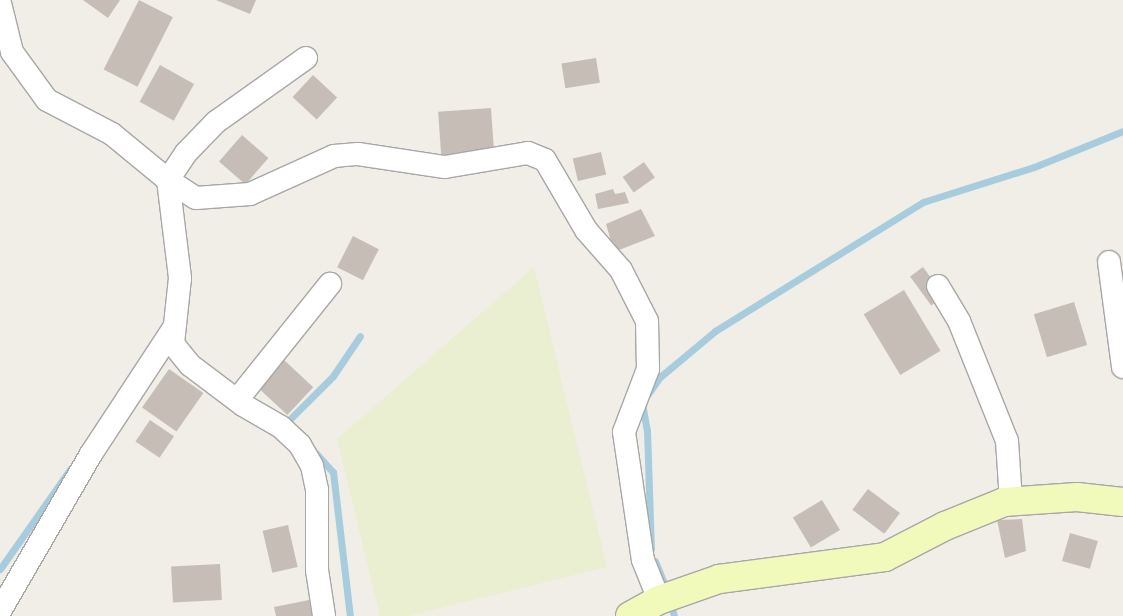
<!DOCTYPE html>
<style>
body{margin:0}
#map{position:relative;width:1123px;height:616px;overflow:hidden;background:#f1eee7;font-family:Montserrat,sans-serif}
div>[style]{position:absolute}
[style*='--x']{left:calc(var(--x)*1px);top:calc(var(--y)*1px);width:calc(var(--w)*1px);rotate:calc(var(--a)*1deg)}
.farmland>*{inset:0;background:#eaefd2}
.stream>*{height:7px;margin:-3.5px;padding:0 3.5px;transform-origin:3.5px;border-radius:3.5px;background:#a7ccde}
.building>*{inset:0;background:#c6beb6;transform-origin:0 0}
.roads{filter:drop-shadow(1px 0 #a7a7a7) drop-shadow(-1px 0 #a7a7a7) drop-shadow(0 1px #a7a7a7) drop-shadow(0 -1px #a7a7a7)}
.street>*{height:22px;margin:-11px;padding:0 11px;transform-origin:11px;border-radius:11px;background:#fff}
.secondary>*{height:28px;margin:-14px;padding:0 14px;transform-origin:14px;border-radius:14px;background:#f1fabb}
span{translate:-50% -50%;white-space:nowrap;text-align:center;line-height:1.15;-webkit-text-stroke:4.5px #fff;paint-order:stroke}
</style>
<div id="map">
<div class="farmland">
<div style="clip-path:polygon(534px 267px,607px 567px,409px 616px,380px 616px,337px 439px)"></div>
</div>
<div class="stream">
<div style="--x:648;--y:394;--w:21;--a:-55"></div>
<div style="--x:660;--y:377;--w:72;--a:-39.9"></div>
<div style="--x:715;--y:331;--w:245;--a:-31.8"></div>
<div style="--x:923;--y:202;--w:116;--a:-17.5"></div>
<div style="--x:1034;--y:167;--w:96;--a:-22"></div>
<div style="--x:642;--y:403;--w:27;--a:80"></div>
<div style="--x:647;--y:430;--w:119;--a:88.1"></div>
<div style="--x:285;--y:424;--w:68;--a:-45"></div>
<div style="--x:333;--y:376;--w:48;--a:-56"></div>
<div style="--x:313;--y:450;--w:30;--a:48"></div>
<div style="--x:333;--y:472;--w:145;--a:83.3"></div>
<div style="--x:655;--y:561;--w:32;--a:68"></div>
<div style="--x:0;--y:569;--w:123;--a:-54.9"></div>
<div style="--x:670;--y:601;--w:16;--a:75"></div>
</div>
<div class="building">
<div style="clip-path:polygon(83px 0,120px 0,108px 18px)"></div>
<div style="left:139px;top:0;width:38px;height:78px;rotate:27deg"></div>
<div style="clip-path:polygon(216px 0,256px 0,250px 14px)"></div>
<div style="left:596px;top:58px;width:25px;height:35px;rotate:81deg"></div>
<div style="left:160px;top:65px;width:39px;height:42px;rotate:29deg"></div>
<div style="left:313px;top:75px;width:33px;height:30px;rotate:43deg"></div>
<div style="left:491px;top:108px;width:46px;height:53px;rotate:86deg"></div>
<div style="left:242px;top:135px;width:35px;height:35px;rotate:41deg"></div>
<div style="left:601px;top:152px;width:23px;height:29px;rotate:77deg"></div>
<div style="left:644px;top:162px;width:19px;height:26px;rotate:55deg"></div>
<div style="clip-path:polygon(613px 189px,615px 194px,625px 192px,629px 203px,598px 209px,595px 194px)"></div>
<div style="clip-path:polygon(641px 209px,655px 236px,614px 252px,606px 224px)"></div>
<div style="left:353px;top:236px;width:29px;height:35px;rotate:27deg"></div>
<div style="left:923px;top:267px;width:36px;height:16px;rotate:54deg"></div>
<div style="left:904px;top:290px;width:71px;height:47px;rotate:59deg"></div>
<div style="left:1074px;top:302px;width:45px;height:42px;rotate:73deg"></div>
<div style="left:284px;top:360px;width:40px;height:38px;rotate:43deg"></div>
<div style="left:169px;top:369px;width:42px;height:47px;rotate:35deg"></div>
<div style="left:150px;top:420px;width:29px;height:26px;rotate:34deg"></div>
<div style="left:868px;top:489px;width:40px;height:26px;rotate:37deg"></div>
<div style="left:822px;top:500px;width:35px;height:34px;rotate:59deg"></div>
<div style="clip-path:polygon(1022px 519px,1026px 551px,1005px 558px,997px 520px)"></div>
<div style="left:288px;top:525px;width:43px;height:26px;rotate:77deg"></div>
<div style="left:1070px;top:533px;width:29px;height:29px;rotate:16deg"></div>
<div style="left:220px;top:564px;width:36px;height:49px;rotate:87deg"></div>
<div style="clip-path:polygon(309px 600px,313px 616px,276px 616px,274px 607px)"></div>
</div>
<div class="roads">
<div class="street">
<div style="--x:0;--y:3;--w:50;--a:76.2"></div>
<div style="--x:12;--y:52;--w:59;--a:53.9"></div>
<div style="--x:47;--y:100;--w:73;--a:27.6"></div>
<div style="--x:112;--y:134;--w:72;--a:39.4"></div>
<div style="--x:168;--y:180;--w:99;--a:83"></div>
<div style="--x:180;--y:278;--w:66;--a:96.1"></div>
<div style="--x:173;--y:344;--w:27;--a:51"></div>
<div style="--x:190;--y:365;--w:66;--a:37"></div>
<div style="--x:243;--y:405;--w:44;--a:30.1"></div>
<div style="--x:281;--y:427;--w:26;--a:43"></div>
<div style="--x:300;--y:445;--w:24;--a:60"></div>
<div style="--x:312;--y:466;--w:25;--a:78"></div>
<div style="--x:317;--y:490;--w:80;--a:90"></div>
<div style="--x:317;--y:570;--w:47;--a:81.3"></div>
<div style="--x:306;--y:58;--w:110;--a:144.6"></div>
<div style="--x:216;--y:122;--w:43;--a:134.1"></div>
<div style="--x:186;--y:153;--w:32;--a:124"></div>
<div style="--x:168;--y:180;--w:33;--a:33"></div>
<div style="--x:196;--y:198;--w:54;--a:-4.2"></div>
<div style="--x:250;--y:194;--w:92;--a:-24.3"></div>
<div style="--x:334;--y:156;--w:24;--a:-5"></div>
<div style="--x:358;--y:154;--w:88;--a:8.5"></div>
<div style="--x:445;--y:167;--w:84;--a:-9.6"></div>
<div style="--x:528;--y:153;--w:18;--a:22"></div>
<div style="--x:545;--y:160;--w:81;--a:59.6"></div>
<div style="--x:586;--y:230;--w:53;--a:48.8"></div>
<div style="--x:621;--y:270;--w:57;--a:63"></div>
<div style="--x:647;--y:321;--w:48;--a:88.8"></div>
<div style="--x:648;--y:369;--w:67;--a:110.9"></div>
<div style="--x:624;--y:432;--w:129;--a:81.6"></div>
<div style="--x:643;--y:560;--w:43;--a:68.2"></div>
<div style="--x:1109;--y:262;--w:106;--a:82.4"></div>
<div style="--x:938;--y:286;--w:41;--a:59"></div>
<div style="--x:959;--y:321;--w:129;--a:68.2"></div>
<div style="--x:1007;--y:441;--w:61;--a:86.2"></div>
<div style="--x:237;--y:400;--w:149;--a:-51.3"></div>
<div style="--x:0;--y:611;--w:181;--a:-59.9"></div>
<div style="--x:91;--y:454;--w:149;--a:-56.7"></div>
</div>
<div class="secondary">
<div style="--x:630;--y:616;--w:33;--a:-29"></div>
<div style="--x:659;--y:600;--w:64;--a:-19.3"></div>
<div style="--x:719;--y:579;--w:167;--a:-7.5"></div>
<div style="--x:885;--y:557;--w:68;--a:-27.3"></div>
<div style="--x:945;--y:526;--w:64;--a:-22.1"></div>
<div style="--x:1004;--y:502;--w:73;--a:-3.9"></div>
<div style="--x:1077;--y:497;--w:46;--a:6.2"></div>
</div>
</div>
</div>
